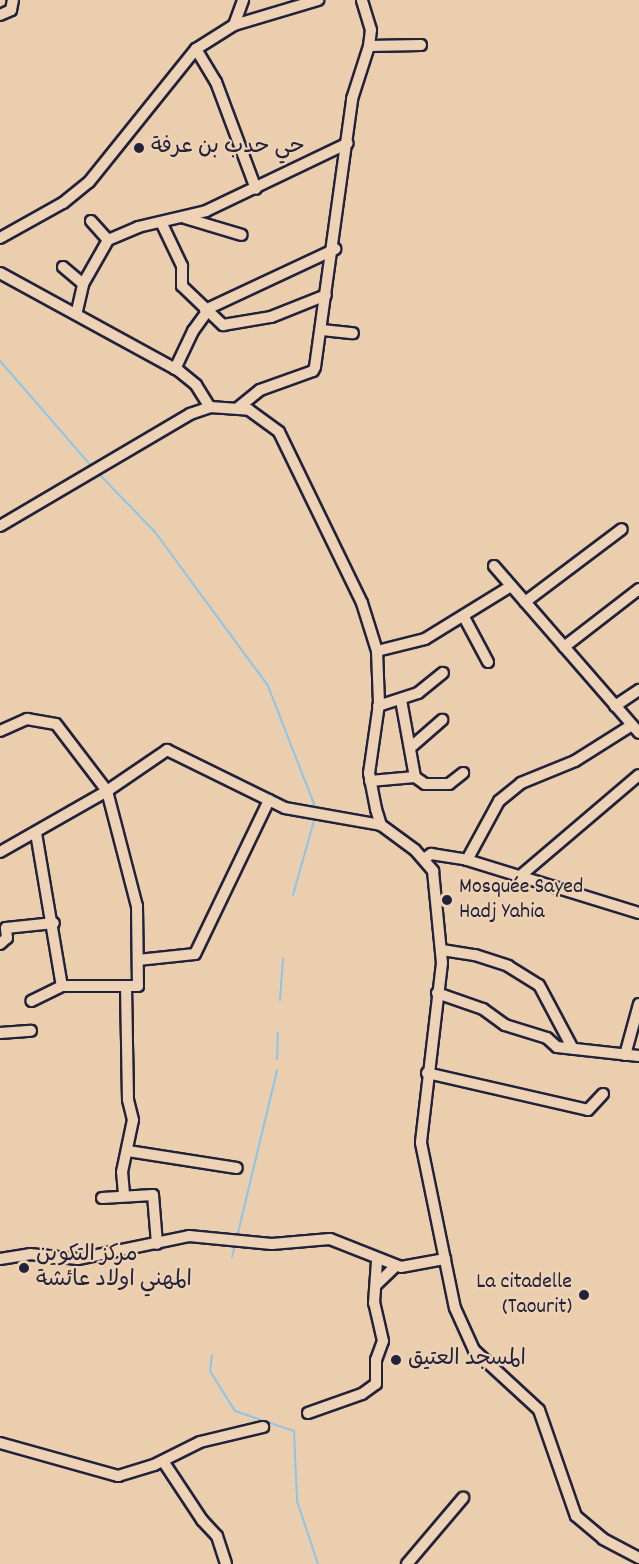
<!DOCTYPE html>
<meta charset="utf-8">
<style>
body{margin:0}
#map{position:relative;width:639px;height:1564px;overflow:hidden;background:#ebceae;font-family:Dekko,"Playpen Sans Arabic",sans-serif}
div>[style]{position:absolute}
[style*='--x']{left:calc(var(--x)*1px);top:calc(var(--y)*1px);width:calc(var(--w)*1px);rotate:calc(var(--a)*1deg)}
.stream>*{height:2px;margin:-1px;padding:0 1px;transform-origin:1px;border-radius:1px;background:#8cc5eb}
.roads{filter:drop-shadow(2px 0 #22223b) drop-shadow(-2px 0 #22223b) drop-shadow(0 2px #22223b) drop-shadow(0 -2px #22223b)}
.minor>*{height:10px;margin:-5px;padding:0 5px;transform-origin:5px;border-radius:5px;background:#eed2b5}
.dots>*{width:16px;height:16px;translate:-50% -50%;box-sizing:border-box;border:3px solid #eed2b5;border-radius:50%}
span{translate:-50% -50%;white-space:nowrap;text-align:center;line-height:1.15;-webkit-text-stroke:4.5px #eed2b5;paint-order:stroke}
.poi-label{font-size:22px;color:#22223b}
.left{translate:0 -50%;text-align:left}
.right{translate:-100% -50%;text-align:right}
</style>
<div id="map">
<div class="stream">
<div style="--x:0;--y:361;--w:140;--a:49"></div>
<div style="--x:98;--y:473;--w:82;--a:46"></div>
<div style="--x:155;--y:532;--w:191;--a:53.7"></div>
<div style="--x:268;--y:686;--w:132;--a:68.7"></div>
<div style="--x:293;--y:895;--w:81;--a:-74.2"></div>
<div style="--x:280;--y:1000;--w:41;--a:-85.8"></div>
<div style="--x:277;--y:1059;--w:26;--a:-88"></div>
<div style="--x:237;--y:1237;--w:171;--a:-76.5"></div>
<div style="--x:232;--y:1257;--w:12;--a:-76"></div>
<div style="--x:212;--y:1355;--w:16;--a:97"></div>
<div style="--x:210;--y:1371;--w:47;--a:58"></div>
<div style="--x:235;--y:1411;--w:62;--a:18.7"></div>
<div style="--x:294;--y:1431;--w:70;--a:87.5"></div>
<div style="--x:297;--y:1501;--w:66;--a:71.6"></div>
</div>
<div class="roads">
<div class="minor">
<div style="--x:0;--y:15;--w:12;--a:-24"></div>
<div style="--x:11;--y:10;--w:10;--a:-79"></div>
<div style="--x:234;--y:25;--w:27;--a:-70"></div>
<div style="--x:369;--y:46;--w:52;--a:-1.1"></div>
<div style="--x:196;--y:49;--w:39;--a:59"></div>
<div style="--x:216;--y:82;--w:114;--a:69.5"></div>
<div style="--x:185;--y:218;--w:59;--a:16.6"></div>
<div style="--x:91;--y:221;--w:25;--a:48"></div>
<div style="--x:162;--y:224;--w:47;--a:64.5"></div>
<div style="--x:182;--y:266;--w:20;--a:90"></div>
<div style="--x:182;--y:286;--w:57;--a:43.6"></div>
<div style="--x:223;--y:325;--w:49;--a:-9.5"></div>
<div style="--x:271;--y:317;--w:59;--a:-21.8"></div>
<div style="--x:0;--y:238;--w:72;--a:-29.1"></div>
<div style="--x:63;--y:203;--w:33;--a:-39"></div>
<div style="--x:89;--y:182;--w:171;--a:-51.2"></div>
<div style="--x:196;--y:49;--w:45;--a:-32.3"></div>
<div style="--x:234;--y:25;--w:88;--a:-16.6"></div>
<div style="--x:63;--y:267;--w:26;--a:40"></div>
<div style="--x:0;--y:273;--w:204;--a:28.7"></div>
<div style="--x:179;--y:371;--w:22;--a:39"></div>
<div style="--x:196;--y:385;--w:26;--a:58"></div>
<div style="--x:205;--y:310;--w:144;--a:-25.1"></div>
<div style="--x:77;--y:311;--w:28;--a:-77"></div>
<div style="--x:83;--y:284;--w:51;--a:-60.4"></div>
<div style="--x:108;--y:240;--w:33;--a:-23"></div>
<div style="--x:138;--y:227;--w:70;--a:-13.2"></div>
<div style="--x:206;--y:211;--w:157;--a:-25.6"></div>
<div style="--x:322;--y:330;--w:31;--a:6"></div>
<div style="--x:175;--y:369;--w:42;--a:-64.7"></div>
<div style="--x:193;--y:331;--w:24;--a:-54"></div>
<div style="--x:239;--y:407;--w:27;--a:-39"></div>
<div style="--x:260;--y:390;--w:56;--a:-19.7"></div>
<div style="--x:313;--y:371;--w:4;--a:-63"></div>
<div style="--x:315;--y:367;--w:271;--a:-82.1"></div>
<div style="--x:352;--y:99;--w:56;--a:-72.2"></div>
<div style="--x:369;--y:46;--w:16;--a:-83"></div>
<div style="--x:371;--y:30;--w:31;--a:-107"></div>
<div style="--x:0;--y:526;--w:221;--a:-30.5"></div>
<div style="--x:190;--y:414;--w:21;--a:-19"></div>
<div style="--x:210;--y:407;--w:39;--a:4"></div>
<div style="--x:249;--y:410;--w:37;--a:36"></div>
<div style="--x:279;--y:432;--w:190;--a:64.1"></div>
<div style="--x:362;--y:603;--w:50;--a:72.6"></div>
<div style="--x:377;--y:651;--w:53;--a:87.8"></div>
<div style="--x:379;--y:704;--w:70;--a:98.2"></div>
<div style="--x:369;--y:773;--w:37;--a:79"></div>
<div style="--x:376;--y:809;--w:17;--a:73"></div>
<div style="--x:381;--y:825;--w:42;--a:36.3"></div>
<div style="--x:415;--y:850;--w:28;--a:49"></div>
<div style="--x:433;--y:871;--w:92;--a:84.4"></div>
<div style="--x:442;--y:963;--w:181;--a:96.7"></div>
<div style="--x:421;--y:1143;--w:168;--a:78.4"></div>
<div style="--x:455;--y:1308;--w:46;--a:65.7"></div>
<div style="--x:474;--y:1350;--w:88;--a:42.7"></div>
<div style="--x:539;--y:1410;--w:112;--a:70.8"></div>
<div style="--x:576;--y:1516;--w:35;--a:40"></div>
<div style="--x:603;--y:1539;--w:41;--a:27.8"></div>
<div style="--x:494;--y:566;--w:221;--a:49"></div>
<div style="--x:525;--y:602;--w:121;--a:-37"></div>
<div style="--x:464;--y:617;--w:51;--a:61.9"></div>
<div style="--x:564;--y:647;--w:95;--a:-37.7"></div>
<div style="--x:377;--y:651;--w:49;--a:-14"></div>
<div style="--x:425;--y:639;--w:101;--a:-31.6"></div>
<div style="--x:401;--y:700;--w:78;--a:79.7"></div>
<div style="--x:415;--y:777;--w:12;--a:35"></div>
<div style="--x:425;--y:784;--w:24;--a:0"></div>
<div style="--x:449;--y:784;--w:18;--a:-38"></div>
<div style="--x:378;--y:706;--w:42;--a:-18"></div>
<div style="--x:418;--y:693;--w:32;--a:-39"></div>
<div style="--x:615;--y:706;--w:29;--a:-34"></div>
<div style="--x:0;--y:731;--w:30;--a:-24"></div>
<div style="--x:27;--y:719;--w:29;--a:10"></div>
<div style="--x:56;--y:724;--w:84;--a:52.7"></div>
<div style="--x:107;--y:791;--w:119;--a:75.4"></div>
<div style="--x:137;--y:906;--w:80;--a:89.3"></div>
<div style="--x:138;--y:986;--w:76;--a:180"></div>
<div style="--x:62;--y:986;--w:34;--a:154"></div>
<div style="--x:410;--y:748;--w:43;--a:-41.2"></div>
<div style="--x:370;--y:781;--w:45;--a:-5.1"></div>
<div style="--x:36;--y:833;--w:155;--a:80.4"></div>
<div style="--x:0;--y:852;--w:123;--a:-29.7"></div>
<div style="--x:107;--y:791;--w:73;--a:-34.3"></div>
<div style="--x:167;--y:750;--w:131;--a:26.2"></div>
<div style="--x:285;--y:808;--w:97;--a:10"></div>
<div style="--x:424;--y:859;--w:9;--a:-36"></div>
<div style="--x:431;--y:854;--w:36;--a:9"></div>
<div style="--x:467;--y:860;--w:180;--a:17.1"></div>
<div style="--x:467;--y:860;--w:67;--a:-61.5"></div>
<div style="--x:499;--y:801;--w:28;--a:-39"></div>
<div style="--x:521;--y:783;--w:58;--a:-22.2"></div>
<div style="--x:575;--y:761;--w:67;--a:-32.3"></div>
<div style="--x:519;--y:877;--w:157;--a:-40.4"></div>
<div style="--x:0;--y:944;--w:9;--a:-41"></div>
<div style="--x:7;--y:938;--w:10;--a:-96"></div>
<div style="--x:6;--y:928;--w:48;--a:-5.9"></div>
<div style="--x:442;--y:950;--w:33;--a:9"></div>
<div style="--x:475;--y:955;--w:35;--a:18"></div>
<div style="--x:508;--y:966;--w:36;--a:32"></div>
<div style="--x:539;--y:985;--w:72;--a:62"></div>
<div style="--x:138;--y:960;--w:57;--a:-6"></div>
<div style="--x:195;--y:954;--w:171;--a:-64.3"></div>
<div style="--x:437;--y:993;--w:49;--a:19.2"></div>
<div style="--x:483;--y:1009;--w:27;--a:36"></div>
<div style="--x:505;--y:1025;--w:44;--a:17.2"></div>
<div style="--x:547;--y:1038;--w:13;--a:42"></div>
<div style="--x:557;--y:1047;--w:82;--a:6.3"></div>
<div style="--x:0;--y:1033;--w:31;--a:-4"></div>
<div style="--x:625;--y:1055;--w:53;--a:-74.6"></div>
<div style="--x:427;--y:1073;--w:165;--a:12.9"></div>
<div style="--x:588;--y:1110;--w:22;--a:-47"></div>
<div style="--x:128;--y:1151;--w:110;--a:8.9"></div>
<div style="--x:124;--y:1194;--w:22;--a:-95"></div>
<div style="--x:122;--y:1172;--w:53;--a:-78.1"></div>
<div style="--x:133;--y:1120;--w:21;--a:-104"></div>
<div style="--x:128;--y:1100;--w:114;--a:-91"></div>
<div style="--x:102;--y:1198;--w:51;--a:-3.4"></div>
<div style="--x:153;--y:1195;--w:49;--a:85.3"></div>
<div style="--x:0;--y:1259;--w:30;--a:-9"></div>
<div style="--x:30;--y:1254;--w:48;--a:5.9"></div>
<div style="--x:78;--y:1259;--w:113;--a:-11.7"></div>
<div style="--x:189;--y:1236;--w:83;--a:5.5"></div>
<div style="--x:272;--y:1244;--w:58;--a:-4.9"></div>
<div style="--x:330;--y:1239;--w:76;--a:21.5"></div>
<div style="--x:401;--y:1267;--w:45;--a:-10.3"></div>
<div style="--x:376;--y:1285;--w:28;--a:-44"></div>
<div style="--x:308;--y:1413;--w:57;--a:-19.4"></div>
<div style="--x:362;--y:1394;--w:17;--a:-36"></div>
<div style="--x:376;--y:1384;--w:24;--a:-90"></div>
<div style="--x:376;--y:1360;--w:20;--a:-70"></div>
<div style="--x:383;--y:1341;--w:39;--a:-103"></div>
<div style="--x:374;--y:1303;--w:42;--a:-85.9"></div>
<div style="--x:0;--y:1443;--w:123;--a:15.6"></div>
<div style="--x:118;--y:1476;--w:38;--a:-17"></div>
<div style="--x:154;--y:1465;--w:51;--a:-26.6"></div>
<div style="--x:200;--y:1442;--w:65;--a:-13.4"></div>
<div style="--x:163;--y:1461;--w:71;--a:56.5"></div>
<div style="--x:202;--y:1520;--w:22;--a:47"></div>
<div style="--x:217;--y:1536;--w:29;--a:72"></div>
<div style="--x:407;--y:1564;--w:87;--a:-49.7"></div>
</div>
</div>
<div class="dots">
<div style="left:139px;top:148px;background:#22223b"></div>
<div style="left:447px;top:900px;background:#22223b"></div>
<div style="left:24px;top:1268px;background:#22223b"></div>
<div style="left:584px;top:1295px;background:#22223b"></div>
<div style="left:396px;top:1360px;background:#22223b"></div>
</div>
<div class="poi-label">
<span class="left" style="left:151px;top:148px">حي حدب بن عرفة</span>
<span class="left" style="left:459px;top:900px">Mosquée Sayed<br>Hadj Yahia</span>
<span class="left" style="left:36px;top:1268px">مركز التكوين<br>المهني اولاد عائشة</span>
<span class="right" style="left:572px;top:1295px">La citadelle<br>(Taourit)</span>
<span class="left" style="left:408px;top:1360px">المسجد العتيق</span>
</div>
</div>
